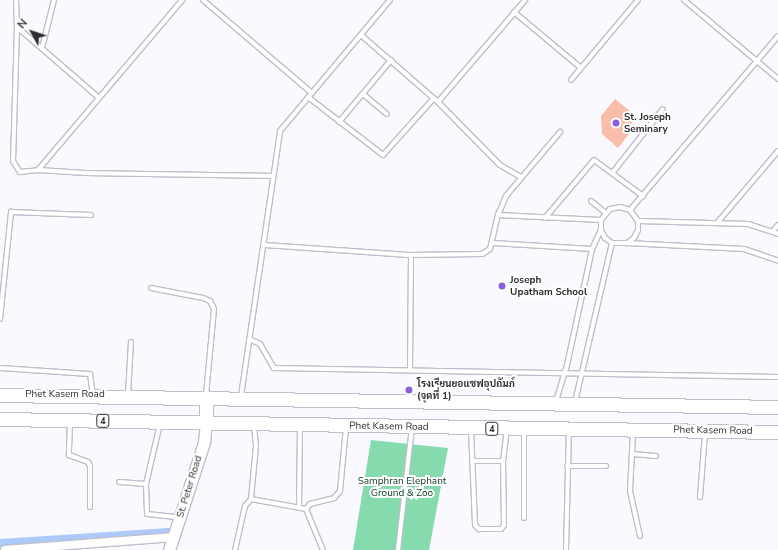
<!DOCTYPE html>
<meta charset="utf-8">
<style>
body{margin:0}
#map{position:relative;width:778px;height:550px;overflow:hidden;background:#faf9ff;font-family:"Nunito Sans",Sarabun,sans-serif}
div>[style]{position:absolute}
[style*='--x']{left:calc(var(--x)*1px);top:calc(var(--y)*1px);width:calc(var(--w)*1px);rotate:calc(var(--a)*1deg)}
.green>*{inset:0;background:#85dbae}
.canal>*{height:8px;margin:-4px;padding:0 4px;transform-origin:4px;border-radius:4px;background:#adcafb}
.building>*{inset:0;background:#fabda9}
.roads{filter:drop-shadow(1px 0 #c0becb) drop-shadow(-1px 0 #c0becb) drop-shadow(0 1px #c0becb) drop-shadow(0 -1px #c0becb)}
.lane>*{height:4px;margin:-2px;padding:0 2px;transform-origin:2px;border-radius:2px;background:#fff}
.street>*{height:8px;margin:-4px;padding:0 4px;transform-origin:4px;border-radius:4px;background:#fff}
.secondary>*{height:11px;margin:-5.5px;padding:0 5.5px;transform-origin:5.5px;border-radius:5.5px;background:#fff}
.primary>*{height:13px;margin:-6.5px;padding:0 6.5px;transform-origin:6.5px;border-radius:6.5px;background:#fff}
.dots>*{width:11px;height:11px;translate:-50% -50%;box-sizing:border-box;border:2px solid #fff;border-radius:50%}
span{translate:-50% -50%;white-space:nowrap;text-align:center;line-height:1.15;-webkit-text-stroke:4px #fff;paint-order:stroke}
.shield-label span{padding:1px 3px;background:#fff;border:1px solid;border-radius:3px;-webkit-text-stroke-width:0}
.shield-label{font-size:9px;color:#2e2d32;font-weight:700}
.poi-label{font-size:10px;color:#2e2d32;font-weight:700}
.left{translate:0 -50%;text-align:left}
.street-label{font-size:10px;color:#2e2d32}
.park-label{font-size:10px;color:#12412c}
.north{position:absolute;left:12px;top:12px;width:40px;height:40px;-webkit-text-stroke:3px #fff;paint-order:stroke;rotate:310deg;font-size:11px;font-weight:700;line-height:16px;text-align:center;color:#2e2d32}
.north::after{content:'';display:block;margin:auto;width:14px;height:18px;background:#2e2d32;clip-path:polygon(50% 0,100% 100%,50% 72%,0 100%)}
</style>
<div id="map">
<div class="green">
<div style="clip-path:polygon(371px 440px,448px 448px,429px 550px,353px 550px)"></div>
</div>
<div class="canal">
<div style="--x:0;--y:543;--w:170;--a:-3.7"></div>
<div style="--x:170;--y:532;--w:9;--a:84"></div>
</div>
<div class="building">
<div style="clip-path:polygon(615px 99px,631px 112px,632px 130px,618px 148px,602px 134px,601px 116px)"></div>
</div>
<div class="roads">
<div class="lane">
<div style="--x:16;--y:0;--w:27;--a:88"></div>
<div style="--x:17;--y:27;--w:107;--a:40.8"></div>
<div style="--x:203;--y:0;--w:143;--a:40.5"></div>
<div style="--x:684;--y:0;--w:123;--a:40"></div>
<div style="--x:514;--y:12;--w:87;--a:39.9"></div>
<div style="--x:17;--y:27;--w:134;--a:91.7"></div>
<div style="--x:13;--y:161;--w:13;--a:58"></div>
<div style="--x:20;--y:172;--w:18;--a:-6"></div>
<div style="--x:38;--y:170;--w:48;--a:3.6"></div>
<div style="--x:86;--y:173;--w:187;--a:0.9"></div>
<div style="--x:361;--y:35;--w:102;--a:41"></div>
<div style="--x:438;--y:102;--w:88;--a:45.5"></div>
<div style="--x:500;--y:165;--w:24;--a:30"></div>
<div style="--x:42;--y:48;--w:49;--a:-76"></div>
<div style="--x:571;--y:80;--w:104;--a:-50.1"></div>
<div style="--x:363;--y:94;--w:31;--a:40"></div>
<div style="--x:308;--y:97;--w:95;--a:37.7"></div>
<div style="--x:383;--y:155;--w:76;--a:-48.2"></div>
<div style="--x:438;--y:102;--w:134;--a:-49.5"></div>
<div style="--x:339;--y:122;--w:81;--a:-50"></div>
<div style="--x:38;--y:170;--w:223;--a:-49.7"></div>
<div style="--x:613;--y:172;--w:80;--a:-51.6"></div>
<div style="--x:591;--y:201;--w:19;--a:39"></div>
<div style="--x:630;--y:210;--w:228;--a:-49.6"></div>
<div style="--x:498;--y:215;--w:103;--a:2.8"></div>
<div style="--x:545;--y:218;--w:76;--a:-49.8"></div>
<div style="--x:594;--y:160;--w:61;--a:36.3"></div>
<div style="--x:638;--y:221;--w:110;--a:1.6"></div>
<div style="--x:748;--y:224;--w:32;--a:18"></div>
<div style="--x:717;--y:223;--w:94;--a:-49.7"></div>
<div style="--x:773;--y:231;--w:8;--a:-50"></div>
<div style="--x:493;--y:243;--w:99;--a:3.5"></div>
<div style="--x:627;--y:243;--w:117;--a:2.9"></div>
<div style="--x:744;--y:249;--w:36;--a:19"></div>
<div style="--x:263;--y:245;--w:148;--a:3.9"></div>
<div style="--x:151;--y:288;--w:53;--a:10.9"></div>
<div style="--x:203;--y:298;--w:8;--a:23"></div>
<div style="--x:210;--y:301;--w:9;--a:63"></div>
<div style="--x:214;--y:309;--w:86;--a:95.3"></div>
<div style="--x:0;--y:319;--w:108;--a:-84.1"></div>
<div style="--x:11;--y:212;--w:80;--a:2.1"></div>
<div style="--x:249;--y:339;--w:12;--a:24"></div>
<div style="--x:260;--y:344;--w:28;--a:60"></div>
<div style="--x:274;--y:368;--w:504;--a:1.02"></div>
<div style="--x:0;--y:368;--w:90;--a:3.8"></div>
<div style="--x:90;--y:374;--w:21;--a:82"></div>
<div style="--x:410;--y:370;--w:115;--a:-89.5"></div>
<div style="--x:411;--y:255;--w:71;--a:-0.8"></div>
<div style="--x:482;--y:254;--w:9;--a:-32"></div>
<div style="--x:490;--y:249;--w:35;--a:-77"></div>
<div style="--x:498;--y:215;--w:21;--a:-67"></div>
<div style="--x:506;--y:196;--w:84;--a:-49.8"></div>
<div style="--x:128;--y:395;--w:53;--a:-86.8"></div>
<div style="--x:241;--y:396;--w:268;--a:-81.6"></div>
<div style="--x:280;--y:131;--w:171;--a:-50"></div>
<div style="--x:556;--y:401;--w:38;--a:-73"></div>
<div style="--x:567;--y:365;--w:119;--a:-77.8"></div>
<div style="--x:592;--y:249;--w:21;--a:-65"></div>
<div style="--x:601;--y:230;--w:10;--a:-90"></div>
<div style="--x:601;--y:220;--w:14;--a:-51"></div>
<div style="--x:610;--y:209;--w:10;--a:-11"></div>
<div style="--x:620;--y:207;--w:10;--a:17"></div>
<div style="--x:630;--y:210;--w:14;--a:54"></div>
<div style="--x:638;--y:221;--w:9;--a:90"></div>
<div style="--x:638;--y:230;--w:9;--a:117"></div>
<div style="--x:634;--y:238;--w:9;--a:144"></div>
<div style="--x:627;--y:243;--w:15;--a:180"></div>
<div style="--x:612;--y:243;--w:9;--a:-144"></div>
<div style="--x:605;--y:238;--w:9;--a:-117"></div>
<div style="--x:575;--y:402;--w:163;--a:-76.9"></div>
<div style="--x:70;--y:421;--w:34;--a:92"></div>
<div style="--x:69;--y:455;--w:20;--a:20"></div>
<div style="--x:88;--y:462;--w:4;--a:63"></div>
<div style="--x:90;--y:466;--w:41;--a:90"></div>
<div style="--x:254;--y:426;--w:20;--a:84"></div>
<div style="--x:256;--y:446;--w:53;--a:95.4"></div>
<div style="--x:251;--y:499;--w:56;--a:10.3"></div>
<div style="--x:306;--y:509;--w:44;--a:67.5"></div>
<div style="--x:471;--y:429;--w:96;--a:87.6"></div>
<div style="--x:475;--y:525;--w:6;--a:45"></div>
<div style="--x:479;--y:529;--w:22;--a:0"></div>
<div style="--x:501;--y:529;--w:5;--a:-53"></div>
<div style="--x:504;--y:525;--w:64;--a:-90.9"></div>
<div style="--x:503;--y:461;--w:32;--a:-83"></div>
<div style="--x:633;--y:432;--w:59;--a:92.9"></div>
<div style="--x:630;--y:491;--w:46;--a:77.5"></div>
<div style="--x:633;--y:454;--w:23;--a:5"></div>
<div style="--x:474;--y:461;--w:29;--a:0"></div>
<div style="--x:567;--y:466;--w:39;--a:0"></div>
<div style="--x:119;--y:482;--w:27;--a:4"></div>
<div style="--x:146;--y:484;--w:62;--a:-76.9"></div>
<div style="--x:146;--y:484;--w:30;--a:88"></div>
<div style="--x:147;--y:514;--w:31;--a:6"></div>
<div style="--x:700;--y:497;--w:63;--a:-85.5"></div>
<div style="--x:299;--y:508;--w:82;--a:-89.3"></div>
<div style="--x:306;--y:509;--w:6;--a:-51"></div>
<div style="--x:310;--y:504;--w:25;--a:-14"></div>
<div style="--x:334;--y:498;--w:9;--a:-49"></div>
<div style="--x:340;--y:491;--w:64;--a:-84.6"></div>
<div style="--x:524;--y:518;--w:89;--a:-90"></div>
<div style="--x:235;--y:550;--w:45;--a:-77.2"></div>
<div style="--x:245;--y:506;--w:9;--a:-49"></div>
<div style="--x:398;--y:550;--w:124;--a:-83.5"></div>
<div style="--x:566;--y:550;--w:119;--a:-88.6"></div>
</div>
<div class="street">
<div style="--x:5;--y:550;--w:169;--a:-4.4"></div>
</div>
<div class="secondary">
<div style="--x:169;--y:550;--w:114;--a:-72"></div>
<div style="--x:204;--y:442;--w:20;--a:-84"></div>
</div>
<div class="primary">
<div style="--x:0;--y:395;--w:778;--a:0.88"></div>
<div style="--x:206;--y:397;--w:25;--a:90"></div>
<div style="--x:0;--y:419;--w:778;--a:0.96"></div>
</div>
</div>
<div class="dots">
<div style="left:616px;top:123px;background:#8960da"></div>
<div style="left:502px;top:286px;background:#8960da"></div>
<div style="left:409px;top:390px;background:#8960da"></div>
</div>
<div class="shield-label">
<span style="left:103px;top:421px">4</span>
<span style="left:492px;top:429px">4</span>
</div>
<div class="poi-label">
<span class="left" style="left:624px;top:123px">St. Joseph<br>Seminary</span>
<span class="left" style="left:510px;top:286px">Joseph<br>Upatham School</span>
<span class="left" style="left:417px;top:390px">โรงเรียนยอแซฟอุปถัมภ์<br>(จุดที่ 1)</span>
</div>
<div class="street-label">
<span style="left:65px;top:395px">Phet Kasem Road</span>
<span style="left:389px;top:427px;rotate:1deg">Phet Kasem Road</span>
<span style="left:713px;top:431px;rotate:1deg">Phet Kasem Road</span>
<span style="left:190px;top:487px;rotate:-73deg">St. Peter Road</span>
</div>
<div class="park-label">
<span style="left:402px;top:487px">Samphran Elephant<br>Ground &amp; Zoo</span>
</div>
<div class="north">N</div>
</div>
